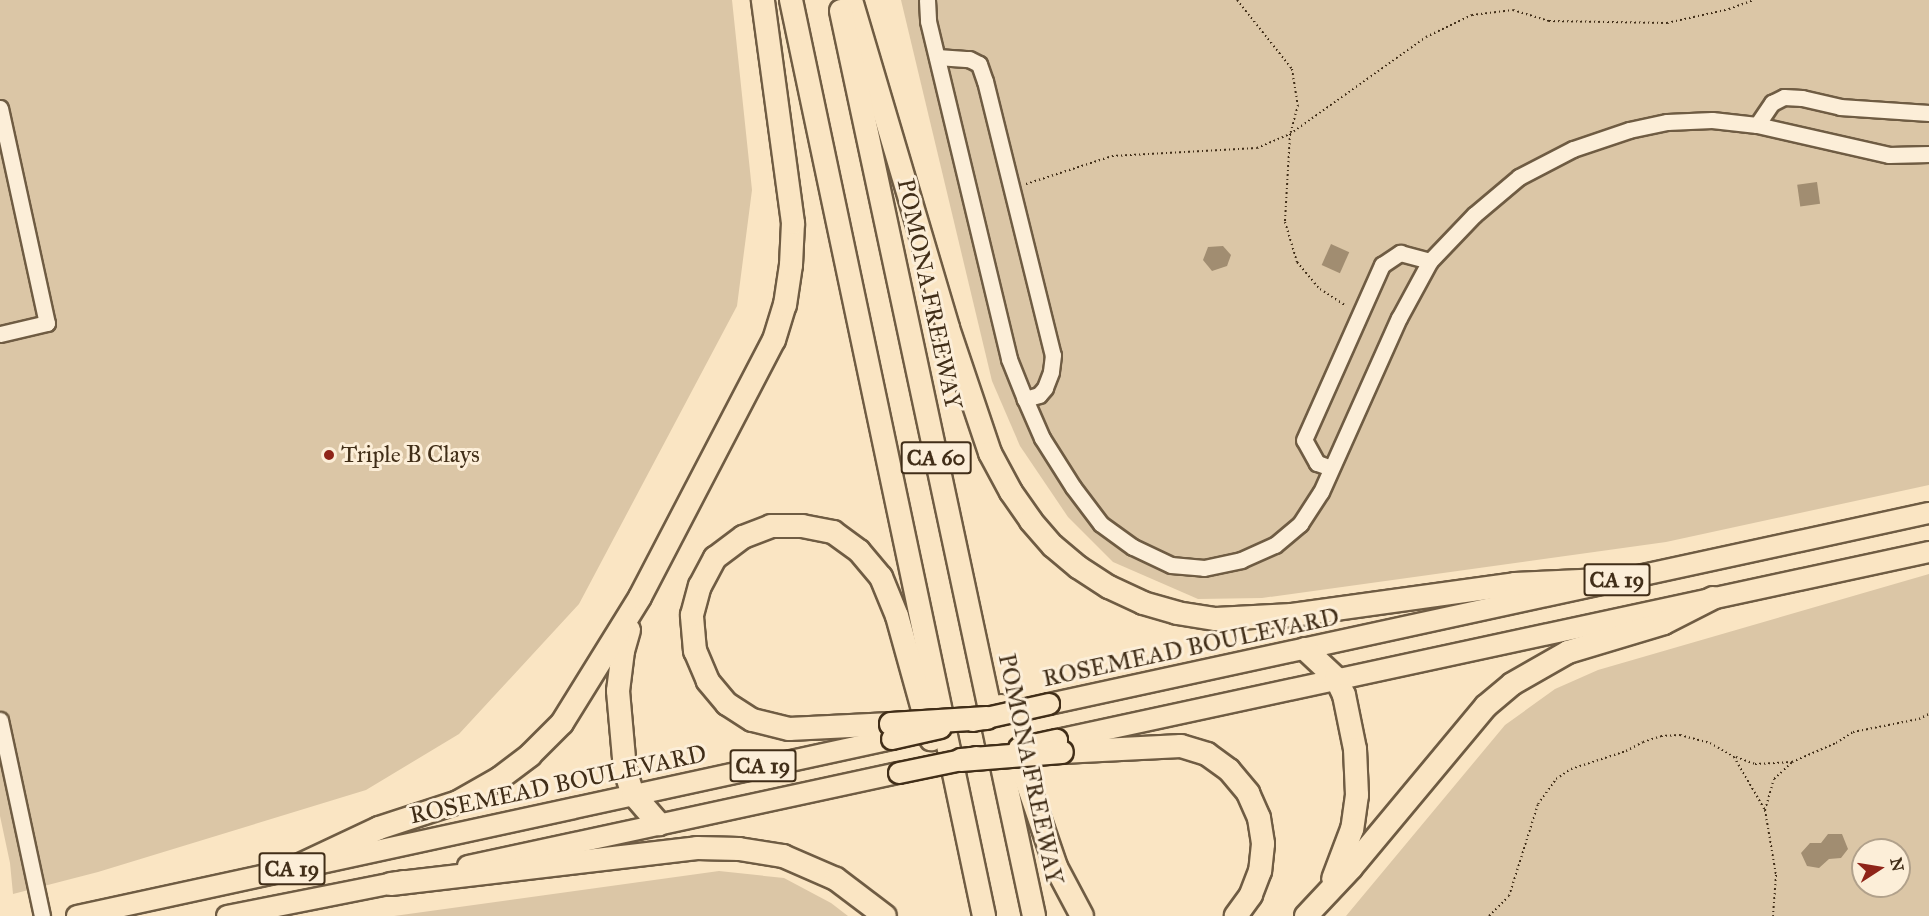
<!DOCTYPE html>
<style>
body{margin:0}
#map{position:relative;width:1929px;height:916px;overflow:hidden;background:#fae5c3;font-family:"IM FELL Great Primer",serif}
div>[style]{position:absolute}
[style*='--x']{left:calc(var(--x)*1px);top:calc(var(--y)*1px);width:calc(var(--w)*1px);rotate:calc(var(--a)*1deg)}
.green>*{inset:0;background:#dbc6a6}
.building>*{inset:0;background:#a18d71;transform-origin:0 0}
.path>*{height:2px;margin-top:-1px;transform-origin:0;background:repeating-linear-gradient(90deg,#412e18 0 1.5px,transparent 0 4.5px)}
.roads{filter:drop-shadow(2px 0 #6f5c43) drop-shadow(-2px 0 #6f5c43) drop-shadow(0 2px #6f5c43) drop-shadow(0 -2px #6f5c43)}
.minor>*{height:15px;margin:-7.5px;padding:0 7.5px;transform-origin:7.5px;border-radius:7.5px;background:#fceed8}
.major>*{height:20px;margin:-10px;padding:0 10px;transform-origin:10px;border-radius:10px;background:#fae5c3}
.highway>*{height:22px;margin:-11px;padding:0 11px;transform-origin:11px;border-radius:11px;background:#fae5c3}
.bridges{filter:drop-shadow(2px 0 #412e18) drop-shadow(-2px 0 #412e18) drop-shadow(0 2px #412e18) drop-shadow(0 -2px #412e18)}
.major-bridge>*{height:20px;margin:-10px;padding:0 10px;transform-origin:10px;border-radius:10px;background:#fae5c3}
.highway-bridge>*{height:22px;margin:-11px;padding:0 11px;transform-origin:11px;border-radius:11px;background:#fae5c3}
.dots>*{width:16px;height:16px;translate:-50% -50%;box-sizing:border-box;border:3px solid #fceed8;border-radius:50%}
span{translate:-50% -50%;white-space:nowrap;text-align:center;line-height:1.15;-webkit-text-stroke:6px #fceed8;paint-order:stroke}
.shield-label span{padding:2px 4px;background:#fceed8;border:2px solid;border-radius:4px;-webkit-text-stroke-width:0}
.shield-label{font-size:22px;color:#412e18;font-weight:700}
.street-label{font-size:24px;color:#412e18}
.poi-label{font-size:24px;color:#412e18}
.left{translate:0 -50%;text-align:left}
.north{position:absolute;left:1851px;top:838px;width:60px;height:60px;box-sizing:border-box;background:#fceed8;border:2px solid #b1a18b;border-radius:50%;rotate:78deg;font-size:16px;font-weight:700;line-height:24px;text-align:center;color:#412e18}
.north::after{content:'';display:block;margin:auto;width:21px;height:27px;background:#8f2418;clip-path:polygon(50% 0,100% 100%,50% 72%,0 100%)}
</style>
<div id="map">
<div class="green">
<div style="clip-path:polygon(0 0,732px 0,752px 190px,737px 306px,579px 604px,459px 734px,366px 790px,98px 872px,13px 894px,10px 863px,0 816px)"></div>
<div style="clip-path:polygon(901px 0,1929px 0,1929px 485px,1666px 542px,1262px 598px,1198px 599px,1113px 562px,1068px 517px,1020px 446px,992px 381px)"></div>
<div style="clip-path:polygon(evenodd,1929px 574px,1929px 916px,1346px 916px,1505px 725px,1555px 689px,1598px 670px,1929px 574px,1863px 850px,1899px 850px,1899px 886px,1863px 886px,1863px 850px)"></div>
<div style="clip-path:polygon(719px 871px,784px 878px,831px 903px,848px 916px,394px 916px)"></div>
</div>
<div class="building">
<div style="left:1817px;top:182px;width:22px;height:20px;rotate:82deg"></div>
<div style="left:1331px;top:244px;width:20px;height:23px;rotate:24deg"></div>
<div style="clip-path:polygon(1223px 246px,1231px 255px,1227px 266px,1212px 271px,1203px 260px,1208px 247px)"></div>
<div style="clip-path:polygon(1828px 834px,1842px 834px,1848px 849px,1841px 858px,1829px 859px,1819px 868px,1807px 866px,1801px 853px,1810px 843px,1821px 843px)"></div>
</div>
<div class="path">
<div style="--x:1237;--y:0;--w:88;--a:51.4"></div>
<div style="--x:1292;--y:69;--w:36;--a:81"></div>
<div style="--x:1298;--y:105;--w:30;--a:105"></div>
<div style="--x:1290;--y:134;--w:88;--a:93.3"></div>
<div style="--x:1285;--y:222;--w:42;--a:73.3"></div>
<div style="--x:1297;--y:262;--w:35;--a:50"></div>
<div style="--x:1320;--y:289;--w:31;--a:33"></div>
<div style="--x:1026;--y:184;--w:90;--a:-18"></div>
<div style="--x:1112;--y:156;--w:145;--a:-3.2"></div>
<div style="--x:1257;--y:148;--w:36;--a:-23"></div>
<div style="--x:1290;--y:134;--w:167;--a:-35.5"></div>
<div style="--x:1426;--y:37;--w:51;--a:-25.6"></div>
<div style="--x:1472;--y:15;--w:41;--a:-7"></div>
<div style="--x:1513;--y:10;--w:38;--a:17"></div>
<div style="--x:1549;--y:21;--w:118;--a:1"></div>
<div style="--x:1667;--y:23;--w:64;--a:-12.7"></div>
<div style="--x:1729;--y:9;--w:27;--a:-20"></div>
<div style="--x:1736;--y:757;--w:20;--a:20"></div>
<div style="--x:1755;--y:764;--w:37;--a:-3"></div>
<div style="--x:1792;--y:762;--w:48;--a:-23.4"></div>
<div style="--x:1836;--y:743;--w:20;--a:-33"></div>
<div style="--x:1853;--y:732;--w:67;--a:-11.1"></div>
<div style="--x:1919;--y:719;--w:11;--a:-27"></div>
<div style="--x:1765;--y:810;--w:32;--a:-74"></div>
<div style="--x:1774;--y:779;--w:25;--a:-43"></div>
<div style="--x:1489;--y:916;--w:28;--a:-45"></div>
<div style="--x:1509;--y:896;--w:96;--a:-72.5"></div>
<div style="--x:1538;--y:804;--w:31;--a:-54"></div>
<div style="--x:1556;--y:779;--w:18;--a:-34"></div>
<div style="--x:1571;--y:769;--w:58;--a:-18.1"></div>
<div style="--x:1626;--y:751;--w:19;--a:-28"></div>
<div style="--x:1643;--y:742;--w:19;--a:-18"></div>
<div style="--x:1661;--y:736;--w:19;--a:-3"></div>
<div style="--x:1680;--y:735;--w:31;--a:15"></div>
<div style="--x:1710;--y:743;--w:28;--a:30"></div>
<div style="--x:1734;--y:757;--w:61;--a:59.7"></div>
<div style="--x:1765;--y:810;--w:66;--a:80.4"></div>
<div style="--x:1776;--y:875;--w:41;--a:94.2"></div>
</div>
<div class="roads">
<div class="minor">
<div style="--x:927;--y:0;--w:21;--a:87"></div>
<div style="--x:928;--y:21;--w:348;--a:76.5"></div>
<div style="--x:1009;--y:359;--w:43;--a:68.2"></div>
<div style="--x:1025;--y:399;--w:43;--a:66.4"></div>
<div style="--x:1042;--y:438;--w:58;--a:57.7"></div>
<div style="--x:1073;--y:487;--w:46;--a:52.9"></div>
<div style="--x:1101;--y:524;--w:39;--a:36"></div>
<div style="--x:1133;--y:547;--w:42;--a:25.3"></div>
<div style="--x:1171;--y:565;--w:33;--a:5"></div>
<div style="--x:1204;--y:568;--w:38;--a:-12"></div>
<div style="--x:1241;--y:560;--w:37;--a:-24"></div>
<div style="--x:1275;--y:545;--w:33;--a:-40"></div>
<div style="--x:1300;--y:524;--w:38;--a:-57"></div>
<div style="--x:1321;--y:492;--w:191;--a:-65.9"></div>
<div style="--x:1399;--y:318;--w:65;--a:-61.5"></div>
<div style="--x:1430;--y:261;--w:64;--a:-46.3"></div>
<div style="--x:1474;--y:215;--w:59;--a:-40.2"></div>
<div style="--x:1519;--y:177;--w:61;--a:-27.4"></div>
<div style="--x:1573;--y:149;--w:59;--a:-18.7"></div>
<div style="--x:1629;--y:130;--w:39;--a:-12"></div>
<div style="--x:1667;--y:122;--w:45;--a:-2.5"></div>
<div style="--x:1712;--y:120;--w:45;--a:6.3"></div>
<div style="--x:1757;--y:125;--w:135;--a:12.8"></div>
<div style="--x:1889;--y:155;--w:40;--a:-1.4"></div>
<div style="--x:937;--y:57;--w:32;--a:4"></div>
<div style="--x:969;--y:59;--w:11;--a:27"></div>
<div style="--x:979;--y:64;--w:18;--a:71"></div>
<div style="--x:985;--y:81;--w:282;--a:76.1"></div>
<div style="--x:1053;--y:355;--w:17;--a:97"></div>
<div style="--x:1051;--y:372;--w:17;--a:111"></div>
<div style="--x:1045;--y:388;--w:9;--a:131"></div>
<div style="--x:1039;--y:395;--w:15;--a:164"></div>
<div style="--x:0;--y:108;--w:220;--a:77.7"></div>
<div style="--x:47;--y:323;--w:48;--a:166.8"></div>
<div style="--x:1757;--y:125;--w:27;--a:-56"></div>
<div style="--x:1772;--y:103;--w:13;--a:-27"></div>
<div style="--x:1784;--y:97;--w:18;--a:3"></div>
<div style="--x:1802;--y:98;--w:39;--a:13"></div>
<div style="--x:1840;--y:107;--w:89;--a:3.9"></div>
<div style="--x:1331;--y:468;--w:15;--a:-160"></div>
<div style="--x:1317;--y:463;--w:26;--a:-119"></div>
<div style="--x:1304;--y:440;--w:192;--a:-66"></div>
<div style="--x:1382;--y:265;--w:22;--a:-34"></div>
<div style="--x:1400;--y:253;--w:31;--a:15"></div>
<div style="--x:0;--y:720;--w:200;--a:77.9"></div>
</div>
<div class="major">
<div style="--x:1049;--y:704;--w:900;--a:-12.25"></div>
<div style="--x:1057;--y:740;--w:892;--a:-12.17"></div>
<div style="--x:468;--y:866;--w:441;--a:-12.2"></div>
<div style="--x:77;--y:916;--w:834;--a:-12.25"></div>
<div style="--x:227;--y:916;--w:180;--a:-11.2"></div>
</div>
<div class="highway">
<div style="--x:791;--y:0;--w:936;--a:78.1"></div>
<div style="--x:851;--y:0;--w:342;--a:73.5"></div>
<div style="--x:948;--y:328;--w:132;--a:71.4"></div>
<div style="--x:990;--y:453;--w:44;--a:61.7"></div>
<div style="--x:1011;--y:492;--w:35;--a:55"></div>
<div style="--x:1031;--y:521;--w:33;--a:49"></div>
<div style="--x:1053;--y:546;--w:33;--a:40"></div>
<div style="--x:1078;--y:567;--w:37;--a:33"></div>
<div style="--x:1109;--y:587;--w:38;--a:25"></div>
<div style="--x:1143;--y:603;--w:35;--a:16"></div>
<div style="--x:1177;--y:613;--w:39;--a:9"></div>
<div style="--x:1216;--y:619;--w:76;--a:-3"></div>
<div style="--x:1292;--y:615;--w:225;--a:-7.9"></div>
<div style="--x:1515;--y:584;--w:109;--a:-2.6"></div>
<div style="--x:841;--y:11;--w:925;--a:77.96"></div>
<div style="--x:629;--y:630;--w:22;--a:106"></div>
<div style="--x:623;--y:651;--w:40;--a:97.1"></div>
<div style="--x:618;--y:691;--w:79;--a:84.9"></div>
<div style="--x:625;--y:770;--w:25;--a:72"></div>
<div style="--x:633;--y:794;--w:40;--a:49"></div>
<div style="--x:1305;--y:649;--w:42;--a:43.1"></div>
<div style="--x:1336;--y:678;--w:19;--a:65"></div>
<div style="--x:1344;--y:695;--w:55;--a:78.5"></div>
<div style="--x:1355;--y:749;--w:46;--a:87.5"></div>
<div style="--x:1357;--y:795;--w:34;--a:98"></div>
<div style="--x:1352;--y:829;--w:53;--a:110.8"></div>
<div style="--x:1001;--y:706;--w:170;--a:71.1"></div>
<div style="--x:1056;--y:867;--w:55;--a:62"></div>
<div style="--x:891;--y:724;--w:102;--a:177.2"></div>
<div style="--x:789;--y:729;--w:38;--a:-166"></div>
<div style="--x:752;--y:720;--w:30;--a:-147"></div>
<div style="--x:727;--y:704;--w:30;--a:-130"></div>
<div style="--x:708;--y:681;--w:33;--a:-113"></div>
<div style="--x:695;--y:651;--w:36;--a:-95"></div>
<div style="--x:692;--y:615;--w:30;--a:-75"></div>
<div style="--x:700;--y:586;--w:32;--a:-62"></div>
<div style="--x:715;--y:558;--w:35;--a:-37"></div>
<div style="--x:743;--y:537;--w:30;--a:-21"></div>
<div style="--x:771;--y:526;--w:31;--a:0"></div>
<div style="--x:802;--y:526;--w:32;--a:11"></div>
<div style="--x:833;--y:532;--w:32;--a:36"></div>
<div style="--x:859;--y:551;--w:34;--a:50"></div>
<div style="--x:881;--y:577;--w:42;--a:67.7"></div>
<div style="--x:897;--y:616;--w:128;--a:74.5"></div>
<div style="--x:1062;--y:752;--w:119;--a:-2.9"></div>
<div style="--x:1181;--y:746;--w:27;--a:17"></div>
<div style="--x:1207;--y:754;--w:27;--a:36"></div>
<div style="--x:1229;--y:770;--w:30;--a:50"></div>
<div style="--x:1248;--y:793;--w:27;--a:66"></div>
<div style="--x:1259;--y:818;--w:26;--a:81"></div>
<div style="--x:1263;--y:844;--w:27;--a:96"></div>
<div style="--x:1260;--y:871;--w:26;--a:111"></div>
<div style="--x:1251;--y:895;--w:26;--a:126"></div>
<div style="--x:294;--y:868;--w:94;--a:-25.2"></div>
<div style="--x:379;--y:828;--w:83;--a:-18.2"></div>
<div style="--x:458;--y:802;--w:48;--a:-29.7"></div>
<div style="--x:500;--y:778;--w:38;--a:-37"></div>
<div style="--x:530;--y:755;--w:45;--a:-45"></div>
<div style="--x:562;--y:723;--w:148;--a:-58.2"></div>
<div style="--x:640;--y:597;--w:290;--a:-62.5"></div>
<div style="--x:774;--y:340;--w:37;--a:-73"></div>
<div style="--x:785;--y:305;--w:40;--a:-81.5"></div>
<div style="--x:791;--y:265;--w:42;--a:-87.3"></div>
<div style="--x:793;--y:223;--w:225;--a:-97.7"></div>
<div style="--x:391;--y:884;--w:308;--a:-6.7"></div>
<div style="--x:697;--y:848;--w:42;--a:1.4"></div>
<div style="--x:739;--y:849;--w:45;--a:9"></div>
<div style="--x:783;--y:856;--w:58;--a:23.5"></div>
<div style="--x:836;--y:879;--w:61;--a:37.1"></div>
<div style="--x:1306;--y:916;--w:66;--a:-46.8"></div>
<div style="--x:1351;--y:868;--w:211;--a:-50.2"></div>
<div style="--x:1486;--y:706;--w:34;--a:-40"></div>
<div style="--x:1512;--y:684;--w:64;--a:-29.7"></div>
<div style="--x:1568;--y:652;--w:100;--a:-16.8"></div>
<div style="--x:1664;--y:623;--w:55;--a:-27"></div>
</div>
</div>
<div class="bridges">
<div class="major-bridge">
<div style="--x:973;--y:721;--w:78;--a:-12.6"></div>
<div style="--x:892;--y:739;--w:50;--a:-12.7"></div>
<div style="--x:1019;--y:748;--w:39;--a:-12"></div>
<div style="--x:899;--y:773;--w:79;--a:-11.7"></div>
</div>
<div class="highway-bridge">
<div style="--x:891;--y:724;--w:96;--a:-3.6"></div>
<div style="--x:961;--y:760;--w:101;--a:-4.5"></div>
</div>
</div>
<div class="dots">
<div style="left:329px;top:455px;background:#8f2418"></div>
</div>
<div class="shield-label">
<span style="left:936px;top:458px">CA 60</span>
<span style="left:1617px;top:580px">CA 19</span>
<span style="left:763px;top:766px">CA 19</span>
<span style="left:292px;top:869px">CA 19</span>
</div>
<div class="street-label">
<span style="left:929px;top:294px;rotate:78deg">POMONA FREEWAY</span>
<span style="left:1191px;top:648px;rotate:-12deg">ROSEMEAD BOULEVARD</span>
<span style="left:1030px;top:769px;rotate:78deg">POMONA FREEWAY</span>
<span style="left:558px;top:785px;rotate:-12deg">ROSEMEAD BOULEVARD</span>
</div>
<div class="poi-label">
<span class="left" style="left:341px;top:455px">Triple B Clays</span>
</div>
<div class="north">N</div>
</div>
